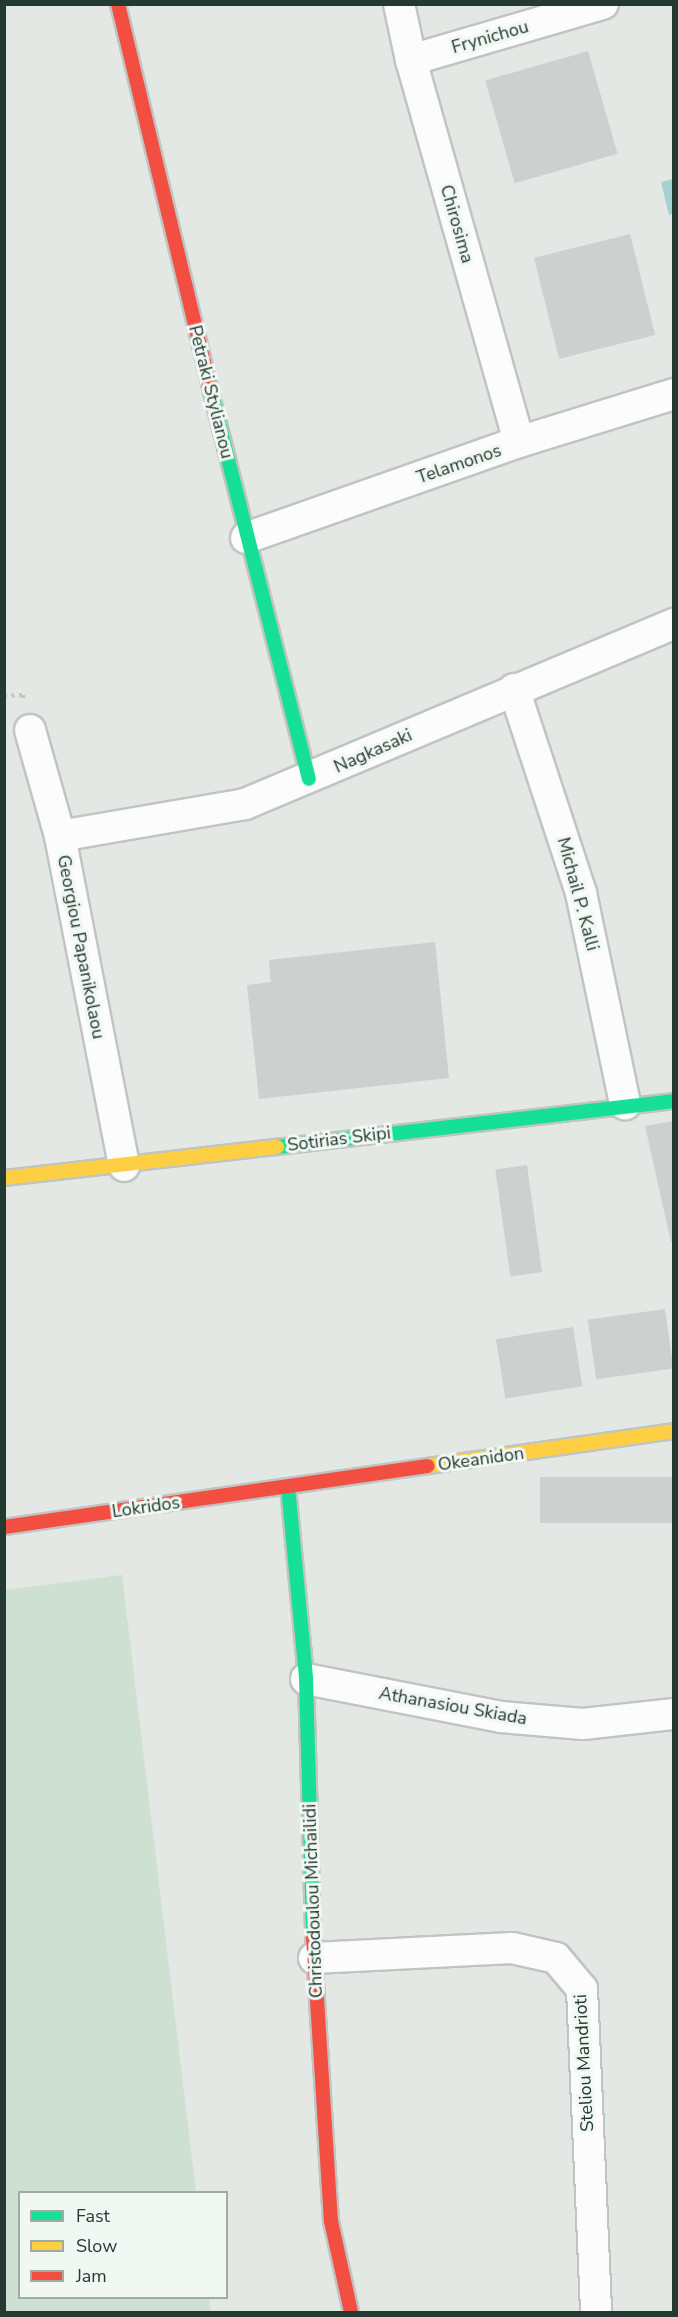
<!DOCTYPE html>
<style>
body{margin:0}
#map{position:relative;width:678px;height:2317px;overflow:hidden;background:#e3e8e5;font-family:"Nunito Sans",sans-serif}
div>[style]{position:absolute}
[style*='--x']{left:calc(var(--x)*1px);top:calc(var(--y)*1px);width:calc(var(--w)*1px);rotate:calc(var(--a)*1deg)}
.green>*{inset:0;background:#cde0d1}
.water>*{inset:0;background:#a7d0d2}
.building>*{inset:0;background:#ccd0ce;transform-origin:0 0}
.path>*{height:4px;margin-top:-2px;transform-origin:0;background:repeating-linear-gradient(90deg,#c0c8c4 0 3px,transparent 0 7.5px)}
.roads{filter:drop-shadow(2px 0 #c0c5c2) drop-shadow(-2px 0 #c0c5c2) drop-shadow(0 2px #c0c5c2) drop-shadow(0 -2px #c0c5c2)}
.street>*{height:30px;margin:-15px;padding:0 15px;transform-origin:15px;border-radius:15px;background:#fbfcfb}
.fast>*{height:14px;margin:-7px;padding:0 7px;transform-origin:7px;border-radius:7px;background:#16e098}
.slow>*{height:14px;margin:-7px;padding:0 7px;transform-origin:7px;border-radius:7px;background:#ffcf43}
.jam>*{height:14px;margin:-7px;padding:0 7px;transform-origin:7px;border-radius:7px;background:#f24e42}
span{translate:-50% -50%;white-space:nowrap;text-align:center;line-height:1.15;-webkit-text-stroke:6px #f1f7f3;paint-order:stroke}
.street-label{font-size:18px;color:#233931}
.frame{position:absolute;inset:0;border:6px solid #233931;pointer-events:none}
.legend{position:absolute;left:18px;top:2191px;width:210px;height:108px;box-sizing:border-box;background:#f1f7f3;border:2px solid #9faba5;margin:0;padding:8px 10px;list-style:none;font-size:18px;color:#233931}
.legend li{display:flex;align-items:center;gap:12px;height:30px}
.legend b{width:30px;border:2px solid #9faba5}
</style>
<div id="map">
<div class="green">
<div style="clip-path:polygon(122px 1575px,196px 2192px,20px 2192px,20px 2298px,209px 2298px,211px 2312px,5px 2312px,5px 1590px)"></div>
</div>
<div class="water">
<div style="clip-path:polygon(673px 179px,673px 214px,669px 215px,661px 182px)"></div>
</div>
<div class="building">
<div style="left:588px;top:51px;width:107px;height:107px;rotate:74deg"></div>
<div style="left:630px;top:234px;width:104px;height:99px;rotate:76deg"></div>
<div style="clip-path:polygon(435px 942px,449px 1078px,259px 1099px,247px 985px,271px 982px,269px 960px)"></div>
<div style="clip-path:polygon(674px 1121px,674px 1241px,671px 1242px,645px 1126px)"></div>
<div style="left:527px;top:1165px;width:108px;height:32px;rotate:82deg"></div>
<div style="left:665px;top:1309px;width:60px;height:78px;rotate:82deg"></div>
<div style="left:573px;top:1327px;width:60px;height:78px;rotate:81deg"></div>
<div style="left:674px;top:1477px;width:46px;height:134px;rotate:90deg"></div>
</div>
<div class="path">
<div style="--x:4;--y:696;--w:19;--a:-3"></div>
<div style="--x:23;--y:695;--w:5;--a:79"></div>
</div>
<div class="roads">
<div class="street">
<div style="--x:399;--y:4;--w:57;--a:77.9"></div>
<div style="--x:411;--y:60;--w:397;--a:74.2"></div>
<div style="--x:411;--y:60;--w:200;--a:-16.3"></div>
<div style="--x:246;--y:538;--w:289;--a:-19.4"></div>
<div style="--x:519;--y:442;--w:162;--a:-17.2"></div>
<div style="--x:514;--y:689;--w:215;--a:71.8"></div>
<div style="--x:581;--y:893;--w:216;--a:78.2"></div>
<div style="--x:30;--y:730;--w:110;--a:74.2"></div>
<div style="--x:60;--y:836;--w:336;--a:79"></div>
<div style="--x:60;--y:836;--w:188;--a:-9.8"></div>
<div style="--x:245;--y:804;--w:465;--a:-22.8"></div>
<div style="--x:306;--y:1679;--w:199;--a:11"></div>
<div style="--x:501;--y:1717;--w:82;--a:4.9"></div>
<div style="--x:583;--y:1724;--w:92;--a:-6.3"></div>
<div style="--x:314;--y:1958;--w:198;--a:-2.9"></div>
<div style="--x:512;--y:1948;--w:45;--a:12.8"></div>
<div style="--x:556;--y:1958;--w:40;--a:50"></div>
<div style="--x:582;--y:1989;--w:323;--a:87.5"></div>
</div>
<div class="fast">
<div style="--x:211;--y:392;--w:399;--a:75.8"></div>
<div style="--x:277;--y:1147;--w:400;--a:-6.6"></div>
<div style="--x:288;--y:1487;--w:193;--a:84.6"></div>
<div style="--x:306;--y:1679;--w:257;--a:88.4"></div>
</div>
<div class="slow">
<div style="--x:4;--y:1178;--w:275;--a:-6.5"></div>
<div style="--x:428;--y:1466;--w:248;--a:-8.1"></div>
</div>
<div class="jam">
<div style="--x:118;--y:4;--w:399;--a:76.5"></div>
<div style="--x:4;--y:1527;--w:428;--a:-8.2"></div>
<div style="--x:313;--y:1936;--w:286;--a:86.4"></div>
<div style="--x:331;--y:2221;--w:93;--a:77.6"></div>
</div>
</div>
<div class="street-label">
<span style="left:490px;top:37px;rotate:-16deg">Frynichou</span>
<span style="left:457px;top:224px;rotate:74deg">Chirosima</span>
<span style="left:211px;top:392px;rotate:76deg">Petraki Stylianou</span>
<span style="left:459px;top:464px;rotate:-19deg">Telamonos</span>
<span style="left:373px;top:751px;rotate:-24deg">Nagkasaki</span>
<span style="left:578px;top:894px;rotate:75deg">Michail P. Kalli</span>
<span style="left:81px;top:947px;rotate:79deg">Georgiou Papanikolaou</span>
<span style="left:339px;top:1139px;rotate:-7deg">Sotirias Skipi</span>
<span style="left:481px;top:1459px;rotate:-8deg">Okeanidon</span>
<span style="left:146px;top:1507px;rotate:-8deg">Lokridos</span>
<span style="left:453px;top:1706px;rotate:10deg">Athanasiou Skiada</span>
<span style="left:313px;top:1901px;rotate:-92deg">Christodoulou Michailidi</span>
<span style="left:584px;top:2063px;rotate:-93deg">Steliou Mandrioti</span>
</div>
<div class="frame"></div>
<ul class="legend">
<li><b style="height:8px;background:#16e098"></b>Fast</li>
<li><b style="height:8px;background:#ffcf43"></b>Slow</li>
<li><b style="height:8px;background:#f24e42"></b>Jam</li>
</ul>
</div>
